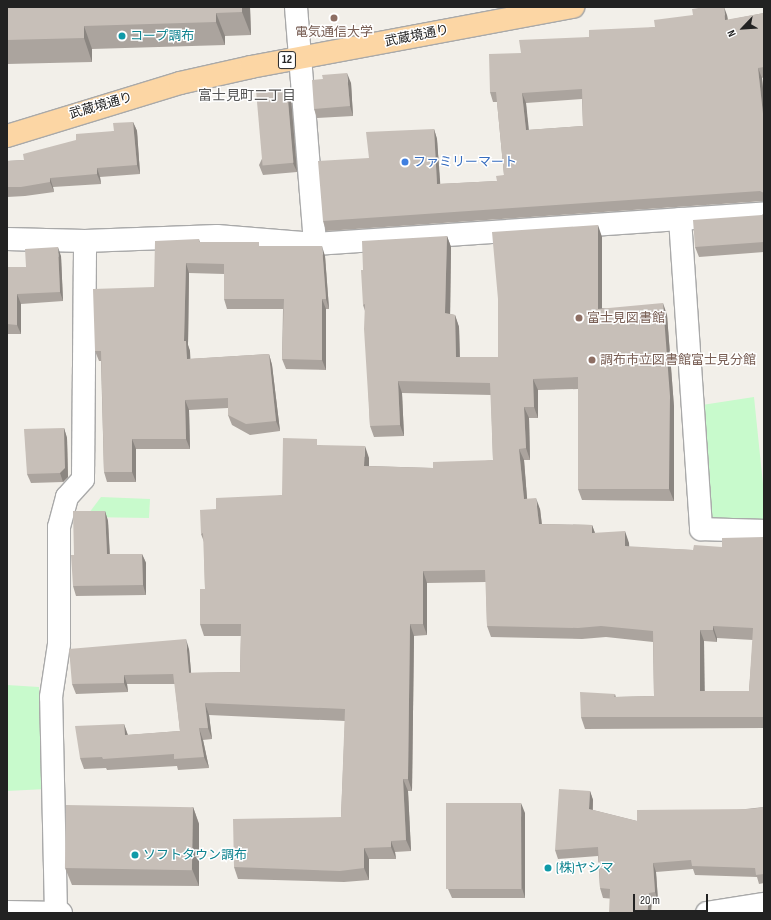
<!DOCTYPE html>
<meta charset="utf-8">
<style>
body{margin:0}
#map{position:relative;width:771px;height:920px;overflow:hidden;background:#f2efe9;font-family:"Sofia Sans Condensed","Noto Sans JP",sans-serif}
div>[style]{position:absolute}
[style*='--x']{left:calc(var(--x)*1px);top:calc(var(--y)*1px);width:calc(var(--w)*1px);rotate:calc(var(--a)*1deg)}
.park>*{inset:0;background:#c8facc}
.roads{filter:drop-shadow(1px 0 #a9a9a9) drop-shadow(-1px 0 #a9a9a9) drop-shadow(0 1px #a9a9a9) drop-shadow(0 -1px #a9a9a9)}
.minor>*{height:22px;margin:-11px;padding:0 11px;transform-origin:11px;border-radius:11px;background:#fff}
.major>*{height:22px;margin:-11px;padding:0 11px;transform-origin:11px;border-radius:11px;background:#fcd6a4}
.wall>*{inset:0;background:#aba49e}
.shaded-wall>*{inset:0;background:#8b8681}
.building>*{inset:0;background:#c7bfb8;transform-origin:0 0}
.dots>*{width:11px;height:11px;translate:-50% -50%;box-sizing:border-box;border:2px solid #fff;border-radius:50%}
span{translate:-50% -50%;white-space:nowrap;text-align:center;line-height:1.15;-webkit-text-stroke:3px #fff;paint-order:stroke}
.shield-label span{padding:1px 3px;background:#fff;border:1px solid;border-radius:3px;-webkit-text-stroke-width:0}
.shield-label{font-size:12px;color:#222;font-weight:700}
.education-label{font-size:13px;color:#785e54}
.left{translate:0 -50%;text-align:left}
.culture-label{font-size:13px;color:#0d838f}
.street-label{font-size:13px;color:#222}
.shop-label{font-size:13px;color:#366cbe}
.neighbourhood-label{font-size:14px;color:#555}
.frame{position:absolute;inset:0;border:8px solid #222;pointer-events:none}
.north{position:absolute;left:723px;top:8px;width:40px;height:40px;-webkit-text-stroke:3px #fff;paint-order:stroke;rotate:245deg;font-size:11px;font-weight:700;line-height:16px;text-align:center;color:#222}
.north::after{content:'';display:block;margin:auto;width:14px;height:18px;background:#222;clip-path:polygon(50% 0,100% 100%,50% 72%,0 100%)}
.scale{position:absolute;left:633px;top:894px;width:75px;height:18px;box-sizing:border-box;border:2px solid #222;border-top:0;padding-left:5px;font-size:12px;line-height:14px;white-space:nowrap;color:#222;-webkit-text-stroke:3px #fff;paint-order:stroke}
</style>
<div id="map">
<div class="park">
<div style="clip-path:polygon(754px 397px,764px 494px,764px 524px,706px 521px,702px 405px)"></div>
<div style="clip-path:polygon(101px 497px,150px 499px,149px 518px,86px 517px)"></div>
<div style="clip-path:polygon(7px 685px,39px 687px,46px 789px,7px 791px)"></div>
</div>
<div class="roads">
<div class="minor">
<div style="--x:296;--y:7;--w:238;--a:85.4"></div>
<div style="--x:680;--y:219;--w:311;--a:86.1"></div>
<div style="--x:701;--y:529;--w:63;--a:1.8"></div>
<div style="--x:7;--y:239;--w:78;--a:1.5"></div>
<div style="--x:85;--y:241;--w:132;--a:-2.2"></div>
<div style="--x:217;--y:236;--w:98;--a:4.7"></div>
<div style="--x:315;--y:244;--w:450;--a:-3.9"></div>
<div style="--x:7;--y:912;--w:54;--a:1.1"></div>
<div style="--x:56;--y:913;--w:216;--a:-91.3"></div>
<div style="--x:51;--y:697;--w:54;--a:-81.4"></div>
<div style="--x:59;--y:644;--w:117;--a:-90"></div>
<div style="--x:59;--y:527;--w:31;--a:-75"></div>
<div style="--x:67;--y:497;--w:24;--a:-48"></div>
<div style="--x:83;--y:479;--w:238;--a:-89.5"></div>
<div style="--x:707;--y:913;--w:58;--a:-9"></div>
</div>
<div class="major">
<div style="--x:7;--y:136;--w:181;--a:-17"></div>
<div style="--x:180;--y:83;--w:73;--a:-12.7"></div>
<div style="--x:251;--y:67;--w:328;--a:-10.6"></div>
</div>
</div>
<div class="wall">
<div style="clip-path:polygon(7px 7px,250px 7px,251px 35px,225px 36px,225px 45px,92px 49px,92px 62px,7px 64px)"></div>
<div style="clip-path:polygon(evenodd,764px 13px,764px 77px,762px 78px,764px 99px,764px 201px,326px 231px,323px 221px,369px 158px,434px 129px,437px 139px,440px 184px,497px 181px,504px 175px,497px 102px,493px 102px,490px 92px,521px 53px,589px 37px,655px 27px,727px 15px,728px 20px,764px 13px,582px 99px,583px 126px,528px 130px,526px 103px,582px 99px)"></div>
<div style="clip-path:polygon(323px 79px,351px 83px,353px 116px,317px 118px,314px 109px)"></div>
<div style="clip-path:polygon(291px 98px,297px 172px,263px 175px,259px 165px)"></div>
<div style="clip-path:polygon(133px 122px,137px 131px,140px 174px,100px 177px,101px 184px,53px 187px,54px 192px,25px 196px,7px 197px,7px 161px,24px 160px,114px 131px)"></div>
<div style="clip-path:polygon(764px 214px,764px 252px,699px 257px,695px 247px)"></div>
<div style="clip-path:polygon(evenodd,447px 236px,451px 247px,450px 314px,455px 315px,459px 327px,460px 357px,498px 357px,602px 237px,602px 308px,667px 315px,674px 407px,674px 501px,582px 500px,578px 489px,578px 389px,538px 390px,538px 418px,529px 418px,530px 460px,524px 460px,527px 499px,540px 509px,542px 524px,592px 525px,595px 533px,629px 543px,629px 547px,693px 550px,722px 547px,764px 537px,764px 728px,585px 729px,581px 717px,615px 694px,616px 697px,654px 696px,653px 642px,606px 637px,582px 639px,491px 637px,487px 626px,486px 582px,427px 583px,427px 635px,414px 636px,412px 791px,408px 791px,411px 851px,395px 852px,396px 859px,369px 859px,369px 880px,344px 882px,238px 879px,234px 867px,341px 817px,345px 721px,209px 715px,212px 739px,203px 740px,209px 768px,178px 770px,177px 766px,107px 770px,106px 768px,84px 769px,80px 758px,124px 724px,128px 735px,180px 731px,175px 684px,127px 684px,128px 692px,76px 694px,72px 684px,189px 649px,191px 673px,240px 672px,241px 636px,204px 636px,200px 624px,205px 589px,204px 542px,201px 534px,216px 509px,282px 495px,319px 445px,369px 458px,369px 466px,433px 468px,493px 460px,491px 395px,402px 393px,404px 436px,374px 437px,370px 426px,365px 311px,363px 305px,363px 270px,447px 236px,717px 638px,753px 640px,749px 691px,704px 691px,704px 641px,717px 642px,717px 638px)"></div>
<div style="clip-path:polygon(199px 239px,200px 242px,260px 246px,325px 256px,329px 309px,326px 309px,326px 370px,286px 369px,282px 359px,283px 309px,227px 309px,224px 299px,224px 274px,189px 273px,188px 345px,190px 351px,190px 359px,269px 354px,272px 365px,280px 431px,250px 435px,232px 425px,228px 415px,228px 408px,189px 410px,190px 449px,136px 449px,136px 482px,107px 482px,104px 472px,101px 361px,99px 361px,95px 351px,154px 287px)"></div>
<div style="clip-path:polygon(61px 256px,63px 301px,21px 304px,21px 334px,7px 334px,7px 267px,26px 267px)"></div>
<div style="clip-path:polygon(64px 428px,67px 438px,68px 477px,63px 482px,31px 483px,27px 474px)"></div>
<div style="clip-path:polygon(105px 511px,108px 521px,110px 554px,142px 554px,146px 563px,146px 595px,76px 596px,73px 586px,74px 555px)"></div>
<div style="clip-path:polygon(590px 791px,593px 800px,593px 810px,637px 821px,764px 807px,764px 883px,759px 884px,757px 877px,695px 875px,693px 869px,656px 872px,658px 901px,652px 902px,603px 898px,600px 888px,598px 856px,558px 859px,555px 850px)"></div>
<div style="clip-path:polygon(193px 807px,199px 824px,199px 886px,72px 885px,65px 868px)"></div>
<div style="clip-path:polygon(525px 813px,525px 898px,452px 898px,448px 889px)"></div>
</div>
<div class="shaded-wall">
<div style="clip-path:polygon(242px 7px,250px 7px,251px 35px,242px 12px)"></div>
<div style="clip-path:polygon(724px 7px,727px 15px,729px 30px,725px 20px)"></div>
<div style="clip-path:polygon(216px 13px,225px 36px,225px 45px,216px 22px)"></div>
<div style="clip-path:polygon(84px 26px,92px 49px,92px 62px,84px 38px)"></div>
<div style="clip-path:polygon(758px 68px,762px 78px,764px 99px,764px 118px,763px 114px)"></div>
<div style="clip-path:polygon(347px 73px,351px 83px,353px 116px,350px 106px)"></div>
<div style="clip-path:polygon(287px 89px,291px 98px,297px 172px,293px 163px)"></div>
<div style="clip-path:polygon(522px 93px,526px 103px,530px 140px,526px 130px)"></div>
<div style="clip-path:polygon(133px 122px,137px 131px,140px 174px,137px 165px)"></div>
<div style="clip-path:polygon(434px 129px,437px 139px,441px 194px,437px 184px)"></div>
<div style="clip-path:polygon(97px 168px,100px 177px,101px 184px,97px 174px)"></div>
<div style="clip-path:polygon(50px 178px,53px 187px,54px 192px,50px 182px)"></div>
<div style="clip-path:polygon(598px 225px,602px 237px,602px 320px,598px 309px)"></div>
<div style="clip-path:polygon(447px 236px,451px 247px,450px 324px,445px 313px)"></div>
<div style="clip-path:polygon(322px 246px,325px 256px,329px 309px,326px 299px)"></div>
<div style="clip-path:polygon(58px 247px,61px 256px,63px 301px,60px 292px)"></div>
<div style="clip-path:polygon(186px 263px,189px 273px,188px 345px,190px 351px,191px 369px,187px 359px,184px 341px)"></div>
<div style="clip-path:polygon(17px 294px,21px 304px,21px 334px,17px 325px)"></div>
<div style="clip-path:polygon(322px 299px,326px 309px,326px 370px,322px 360px)"></div>
<div style="clip-path:polygon(663px 303px,667px 315px,674px 407px,674px 501px,669px 489px)"></div>
<div style="clip-path:polygon(455px 315px,459px 327px,460px 368px,456px 357px)"></div>
<div style="clip-path:polygon(269px 354px,272px 365px,280px 431px,276px 421px)"></div>
<div style="clip-path:polygon(533px 379px,538px 390px,538px 418px,534px 407px)"></div>
<div style="clip-path:polygon(398px 381px,402px 393px,404px 436px,400px 425px)"></div>
<div style="clip-path:polygon(185px 400px,189px 410px,190px 449px,186px 439px)"></div>
<div style="clip-path:polygon(524px 407px,529px 418px,530px 460px,526px 448px)"></div>
<div style="clip-path:polygon(64px 428px,67px 438px,68px 477px,63px 482px,60px 473px)"></div>
<div style="clip-path:polygon(132px 439px,136px 449px,136px 482px,132px 472px)"></div>
<div style="clip-path:polygon(365px 446px,369px 458px,369px 478px,364px 466px)"></div>
<div style="clip-path:polygon(519px 449px,524px 460px,528px 510px,524px 499px)"></div>
<div style="clip-path:polygon(536px 498px,540px 509px,543px 536px,539px 524px)"></div>
<div style="clip-path:polygon(105px 511px,108px 521px,110px 564px,107px 554px)"></div>
<div style="clip-path:polygon(592px 525px,596px 536px,592px 533px)"></div>
<div style="clip-path:polygon(625px 531px,629px 543px,630px 558px,625px 546px)"></div>
<div style="clip-path:polygon(142px 554px,146px 563px,146px 595px,143px 585px)"></div>
<div style="clip-path:polygon(423px 571px,427px 583px,427px 635px,423px 624px)"></div>
<div style="clip-path:polygon(410px 624px,414px 636px,412px 791px,408px 779px)"></div>
<div style="clip-path:polygon(713px 626px,717px 638px,717px 642px,713px 630px)"></div>
<div style="clip-path:polygon(700px 630px,704px 641px,705px 703px,700px 691px)"></div>
<div style="clip-path:polygon(186px 639px,189px 649px,192px 683px,189px 674px)"></div>
<div style="clip-path:polygon(124px 675px,127px 684px,128px 692px,124px 683px)"></div>
<div style="clip-path:polygon(205px 703px,209px 715px,212px 739px,208px 728px)"></div>
<div style="clip-path:polygon(124px 724px,128px 736px,125px 735px)"></div>
<div style="clip-path:polygon(199px 728px,203px 740px,209px 768px,204px 757px)"></div>
<div style="clip-path:polygon(403px 779px,408px 791px,411px 851px,406px 840px)"></div>
<div style="clip-path:polygon(590px 791px,593px 800px,592px 819px,589px 809px)"></div>
<div style="clip-path:polygon(521px 803px,525px 813px,525px 898px,522px 888px)"></div>
<div style="clip-path:polygon(193px 807px,199px 824px,199px 886px,192px 869px)"></div>
<div style="clip-path:polygon(391px 841px,395px 852px,396px 859px,391px 847px)"></div>
<div style="clip-path:polygon(364px 848px,369px 859px,369px 880px,364px 868px)"></div>
<div style="clip-path:polygon(653px 863px,656px 872px,658px 901px,655px 892px)"></div>
<div style="clip-path:polygon(649px 893px,652px 902px,651px 913px,647px 913px)"></div>
</div>
<div class="building">
<div style="clip-path:polygon(7px 7px,242px 7px,242px 12px,216px 13px,216px 22px,84px 26px,84px 38px,7px 40px)"></div>
<div style="clip-path:polygon(evenodd,705px 7px,724px 7px,725px 20px,764px 13px,764px 67px,758px 68px,763px 114px,764px 114px,764px 193px,760px 191px,323px 221px,318px 161px,369px 158px,366px 132px,434px 129px,437px 184px,497px 181px,496px 176px,504px 175px,496px 92px,490px 92px,489px 54px,521px 53px,519px 40px,589px 37px,589px 30px,655px 27px,654px 20px,693px 15px,692px 9px,705px 7px,582px 89px,583px 126px,526px 130px,522px 93px,582px 89px)"></div>
<div style="clip-path:polygon(347px 73px,350px 106px,314px 109px,312px 80px,323px 79px,322px 75px)"></div>
<div style="left:287px;top:89px;width:74px;height:31px;rotate:85deg"></div>
<div style="clip-path:polygon(133px 122px,137px 165px,97px 168px,97px 174px,50px 178px,50px 182px,21px 187px,7px 187px,7px 161px,24px 160px,23px 154px,76px 140px,76px 134px,114px 131px,113px 123px)"></div>
<div style="clip-path:polygon(764px 214px,764px 242px,695px 247px,693px 220px,762px 215px)"></div>
<div style="clip-path:polygon(evenodd,598px 225px,598px 309px,663px 303px,670px 396px,669px 489px,578px 489px,578px 377px,533px 379px,534px 407px,524px 407px,526px 448px,519px 449px,524px 499px,536px 498px,539px 524px,592px 525px,592px 533px,625px 531px,625px 546px,693px 550px,694px 545px,722px 547px,722px 538px,764px 537px,764px 717px,581px 717px,580px 692px,615px 694px,614px 697px,654px 696px,653px 631px,601px 626px,578px 628px,487px 626px,485px 570px,423px 571px,423px 624px,410px 624px,408px 779px,403px 779px,406px 840px,391px 841px,391px 847px,364px 848px,364px 868px,340px 871px,234px 867px,233px 819px,341px 817px,345px 709px,205px 703px,208px 728px,199px 728px,204px 757px,174px 759px,174px 754px,103px 759px,102px 757px,80px 758px,75px 726px,124px 724px,125px 735px,180px 731px,173px 673px,240px 672px,241px 624px,200px 624px,200px 589px,205px 589px,203px 533px,201px 534px,200px 510px,216px 509px,216px 498px,282px 495px,283px 438px,317px 439px,317px 445px,365px 446px,364px 466px,433px 468px,433px 462px,493px 460px,490px 383px,398px 381px,400px 425px,370px 426px,364px 329px,365px 304px,363px 305px,361px 270px,363px 270px,362px 241px,447px 236px,445px 313px,455px 315px,456px 357px,498px 357px,498px 299px,492px 232px,598px 225px,713px 626px,753px 628px,749px 691px,700px 691px,700px 630px,713px 630px,713px 626px)"></div>
<div style="clip-path:polygon(199px 239px,199px 242px,259px 242px,259px 246px,322px 246px,326px 299px,322px 299px,322px 360px,282px 359px,284px 299px,224px 299px,224px 264px,186px 263px,184px 341px,186px 341px,187px 359px,269px 354px,276px 421px,246px 424px,228px 415px,228px 398px,185px 400px,186px 439px,132px 439px,132px 472px,104px 472px,101px 351px,95px 351px,93px 289px,154px 287px,155px 241px)"></div>
<div style="clip-path:polygon(58px 247px,60px 292px,17px 294px,17px 325px,7px 324px,7px 267px,26px 267px,25px 249px)"></div>
<div style="clip-path:polygon(64px 428px,65px 468px,60px 473px,27px 474px,24px 429px)"></div>
<div style="clip-path:polygon(73px 511px,105px 511px,107px 554px,142px 554px,143px 585px,73px 586px,71px 555px,74px 555px)"></div>
<div style="clip-path:polygon(186px 639px,189px 673px,173px 673px,174px 674px,124px 675px,124px 683px,72px 684px,69px 649px)"></div>
<div style="clip-path:polygon(559px 789px,590px 791px,589px 809px,637px 821px,637px 810px,751px 809px,764px 807px,764px 874px,756px 875px,755px 868px,692px 866px,691px 860px,653px 863px,655px 892px,649px 893px,647px 913px,609px 913px,610px 889px,600px 888px,598px 847px,555px 850px)"></div>
<div style="left:446px;top:803px;width:75px;height:86px"></div>
<div style="left:66px;top:805px;width:127px;height:63px;rotate:1deg"></div>
</div>
<div class="dots">
<div style="left:334px;top:18px;background:#8d6e63"></div>
<div style="left:122px;top:36px;background:#0f9aa8"></div>
<div style="left:405px;top:162px;background:#3f7fe0"></div>
<div style="left:579px;top:318px;background:#8d6e63"></div>
<div style="left:592px;top:360px;background:#8d6e63"></div>
<div style="left:135px;top:855px;background:#0f9aa8"></div>
<div style="left:548px;top:868px;background:#0f9aa8"></div>
</div>
<div class="shield-label">
<span style="left:287px;top:60px">12</span>
</div>
<div class="education-label">
<span style="left:334px;top:32px">電気通信大学</span>
<span class="left" style="left:587px;top:318px">富士見図書館</span>
<span class="left" style="left:600px;top:360px">調布市立図書館富士見分館</span>
</div>
<div class="culture-label">
<span class="left" style="left:130px;top:36px">コープ調布</span>
<span class="left" style="left:143px;top:855px">ソフトタウン調布</span>
<span class="left" style="left:556px;top:868px">(株)ヤシマ</span>
</div>
<div class="street-label">
<span style="left:417px;top:36px;rotate:-11deg">武蔵境通り</span>
<span style="left:101px;top:106px;rotate:-16deg">武蔵境通り</span>
</div>
<div class="shop-label">
<span class="left" style="left:413px;top:162px">ファミリーマート</span>
</div>
<div class="neighbourhood-label">
<span style="left:247px;top:96px">富士見町二丁目</span>
</div>
<div class="frame"></div>
<div class="north">N</div>
<div class="scale">20 m</div>
</div>
